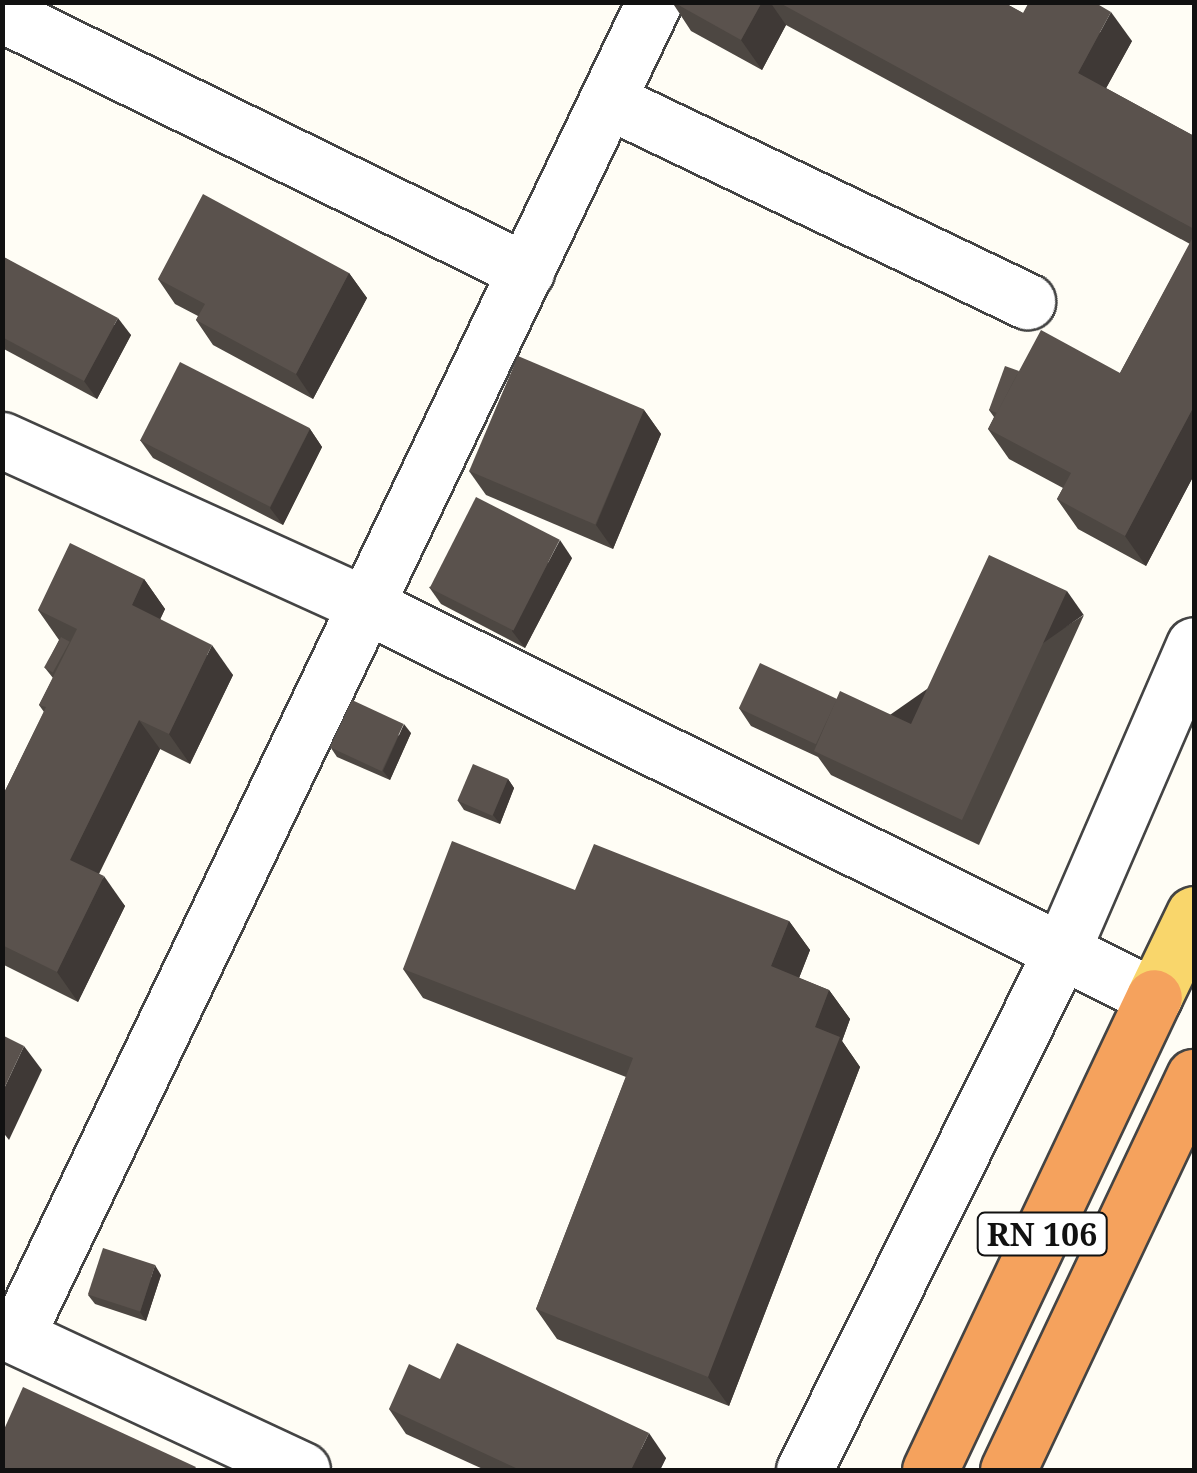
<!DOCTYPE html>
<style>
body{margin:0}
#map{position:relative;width:1197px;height:1473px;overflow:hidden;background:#fffdf5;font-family:"Noto Serif",serif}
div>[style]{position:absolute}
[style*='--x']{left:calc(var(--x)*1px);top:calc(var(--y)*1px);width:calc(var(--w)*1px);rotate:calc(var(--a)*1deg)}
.roads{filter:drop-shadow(2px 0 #444) drop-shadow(-2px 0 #444) drop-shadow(0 2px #444) drop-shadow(0 -2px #444)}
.minor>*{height:55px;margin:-27.5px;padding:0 27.5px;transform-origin:27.5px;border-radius:27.5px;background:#fff}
.major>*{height:55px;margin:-27.5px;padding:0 27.5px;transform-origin:27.5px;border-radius:27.5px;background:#f9d66b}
.highway>*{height:55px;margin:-27.5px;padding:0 27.5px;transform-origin:27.5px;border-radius:27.5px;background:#f5a25d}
.wall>*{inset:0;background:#4d4742}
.shaded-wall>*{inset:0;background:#3f3936;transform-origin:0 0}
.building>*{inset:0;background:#5a524d;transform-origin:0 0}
span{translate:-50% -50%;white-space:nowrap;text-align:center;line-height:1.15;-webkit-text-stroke:10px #fff;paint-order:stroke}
.shield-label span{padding:2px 8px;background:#fff;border:2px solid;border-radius:8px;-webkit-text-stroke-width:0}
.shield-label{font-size:32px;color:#111;font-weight:700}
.frame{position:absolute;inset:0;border:5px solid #111;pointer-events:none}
</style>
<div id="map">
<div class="roads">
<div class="minor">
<div style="--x:2;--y:14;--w:584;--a:26.13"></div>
<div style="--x:607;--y:100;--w:466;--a:25.6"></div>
<div style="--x:2;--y:440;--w:400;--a:24.4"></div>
<div style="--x:366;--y:605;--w:880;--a:26.45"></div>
<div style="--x:2;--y:1330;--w:331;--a:25"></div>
<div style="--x:16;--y:1336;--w:1479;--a:-64.44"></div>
<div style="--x:804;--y:1470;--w:580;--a:-63.61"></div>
<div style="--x:1062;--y:950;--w:332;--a:-66.6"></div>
</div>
<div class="major">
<div style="--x:1154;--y:997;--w:92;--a:-64.3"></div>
</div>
<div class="highway">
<div style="--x:930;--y:1470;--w:523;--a:-64.66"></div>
<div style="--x:1008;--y:1470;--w:435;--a:-64.7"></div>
</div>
</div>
<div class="wall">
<div style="clip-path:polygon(672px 2px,1003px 2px,1023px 13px,1132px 41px,1106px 88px,1194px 136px,1194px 475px,1146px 566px,1078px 529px,1057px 499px,1063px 488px,1009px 459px,988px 429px,994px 417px,989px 410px,1019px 371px,1120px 373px,1190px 244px,786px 25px,762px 70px,691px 31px)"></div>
<div style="clip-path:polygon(2px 256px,131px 335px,97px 399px,2px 348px)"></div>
<div style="clip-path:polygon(349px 273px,367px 298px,313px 399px,213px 345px,196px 320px,198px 316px,175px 304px,158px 279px)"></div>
<div style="clip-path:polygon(644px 410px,661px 434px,613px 549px,486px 495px,469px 471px)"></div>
<div style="clip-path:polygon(310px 429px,322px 447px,283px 525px,153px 458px,140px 440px)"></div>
<div style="clip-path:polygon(572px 558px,525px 648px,441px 604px,429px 587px)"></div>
<div style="clip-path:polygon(144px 579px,165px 609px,160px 619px,233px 675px,190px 764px,160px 749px,99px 874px,125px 906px,78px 1002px,2px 964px,2px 797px,44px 712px,39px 705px,53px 678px,45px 668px,59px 640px,38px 610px)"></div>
<div style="clip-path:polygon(1084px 615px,979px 845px,831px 775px,818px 757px,751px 726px,739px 708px,837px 699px,911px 724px)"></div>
<div style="clip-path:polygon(411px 733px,390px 780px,337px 757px,331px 748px)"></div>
<div style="clip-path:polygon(508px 779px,514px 788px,500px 824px,464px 810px,458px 801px)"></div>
<div style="clip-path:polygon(575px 890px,789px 921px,810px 950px,799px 978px,829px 990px,850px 1019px,842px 1041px,860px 1067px,729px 1406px,557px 1339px,536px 1309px,626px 1077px,423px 998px,403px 969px)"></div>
<div style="clip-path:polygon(161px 1275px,146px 1321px,95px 1304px,88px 1295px)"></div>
<div style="clip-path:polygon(440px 1379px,666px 1458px,660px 1470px,485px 1470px,406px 1434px,389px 1409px)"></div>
</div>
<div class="shaded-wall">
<div style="clip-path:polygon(762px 2px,770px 2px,786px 25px,762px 70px,741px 40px)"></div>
<div style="clip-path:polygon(1111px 12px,1132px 41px,1098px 103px,1078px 73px)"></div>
<div style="clip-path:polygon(349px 273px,367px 298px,313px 399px,296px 374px)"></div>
<div style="clip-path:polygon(118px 318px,131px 335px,97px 399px,84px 381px)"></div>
<div style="clip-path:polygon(1194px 406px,1194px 475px,1146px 566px,1125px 536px)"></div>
<div style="clip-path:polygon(644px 410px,661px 434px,613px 549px,596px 525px)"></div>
<div style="clip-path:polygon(310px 429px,322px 447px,283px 525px,270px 508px)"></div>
<div style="clip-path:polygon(560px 540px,572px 558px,525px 648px,512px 631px)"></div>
<div style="clip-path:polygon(144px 579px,165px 609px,153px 635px,132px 605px)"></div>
<div style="left:1067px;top:591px;width:29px;height:252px;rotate:55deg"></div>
<div style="clip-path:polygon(212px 645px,233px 675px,190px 764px,169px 734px)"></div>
<div style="clip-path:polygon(139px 720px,160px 749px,91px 889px,70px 860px)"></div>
<div style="clip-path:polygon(404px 724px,411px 733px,390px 780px,383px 771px)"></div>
<div style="clip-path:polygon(508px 779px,514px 788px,500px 824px,493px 815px)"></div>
<div style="clip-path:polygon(104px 876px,125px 906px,78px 1002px,57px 972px)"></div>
<div style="clip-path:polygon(789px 921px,810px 950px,792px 996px,771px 966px)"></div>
<div style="clip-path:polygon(829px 990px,850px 1019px,842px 1041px,860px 1067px,729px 1406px,708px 1377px,815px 1027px)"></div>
<div style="clip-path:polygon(24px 1046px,42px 1070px,9px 1140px,2px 1131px,2px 1093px)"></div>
<div style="clip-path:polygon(155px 1265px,161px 1275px,146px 1321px,140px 1312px)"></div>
<div style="clip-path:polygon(649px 1433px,666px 1458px,660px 1470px,631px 1470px)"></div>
</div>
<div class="building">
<div style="clip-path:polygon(673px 2px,762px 2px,741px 40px)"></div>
<div style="clip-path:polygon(778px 2px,1003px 2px,1023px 13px,1029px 2px,1094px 2px,1111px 12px,1078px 73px,1194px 136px,1194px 229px)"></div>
<div style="clip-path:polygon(203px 194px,349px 273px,296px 374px,196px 320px,205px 304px,158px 279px)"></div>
<div style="clip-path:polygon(1194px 235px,1194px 406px,1125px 536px,1057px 499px,1071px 473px,988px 429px,1041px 330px,1120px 373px)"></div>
<div style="clip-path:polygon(2px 256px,118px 318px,84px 381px,2px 337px)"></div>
<div style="left:518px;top:356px;width:137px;height:125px;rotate:23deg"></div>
<div style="left:180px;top:362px;width:146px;height:88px;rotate:27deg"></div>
<div style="clip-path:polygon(1005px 366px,1019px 371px,997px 413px,989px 410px)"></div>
<div style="left:476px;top:497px;width:94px;height:102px;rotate:27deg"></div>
<div style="clip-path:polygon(70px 543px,144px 579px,132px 605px,212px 645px,169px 734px,139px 720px,70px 860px,104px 876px,57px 972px,2px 945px,2px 797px,46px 707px,39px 705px,77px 629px,38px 610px)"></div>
<div style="clip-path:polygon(989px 555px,1067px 591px,962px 820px,814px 751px,840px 691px,911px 724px)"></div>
<div style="left:61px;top:637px;width:10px;height:35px;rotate:29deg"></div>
<div style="left:760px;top:663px;width:85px;height:50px;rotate:25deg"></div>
<div style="left:352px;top:700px;width:57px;height:52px;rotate:25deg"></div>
<div style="left:473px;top:764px;width:38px;height:40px;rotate:23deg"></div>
<div style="clip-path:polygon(452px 841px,575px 890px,594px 844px,789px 921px,771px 966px,829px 990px,815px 1027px,840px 1037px,708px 1377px,536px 1309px,633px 1058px,403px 969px)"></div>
<div style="clip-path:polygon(2px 1035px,24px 1046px,2px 1093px)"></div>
<div style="left:103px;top:1248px;width:55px;height:49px;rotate:18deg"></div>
<div style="clip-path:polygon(457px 1343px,649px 1433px,631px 1470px,520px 1470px,389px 1409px,409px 1364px,440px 1379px)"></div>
<div style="clip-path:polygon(23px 1387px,196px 1467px,194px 1470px,2px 1470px,2px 1434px)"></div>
</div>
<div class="shield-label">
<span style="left:1042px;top:1234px">RN 106</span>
</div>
<div class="frame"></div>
</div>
